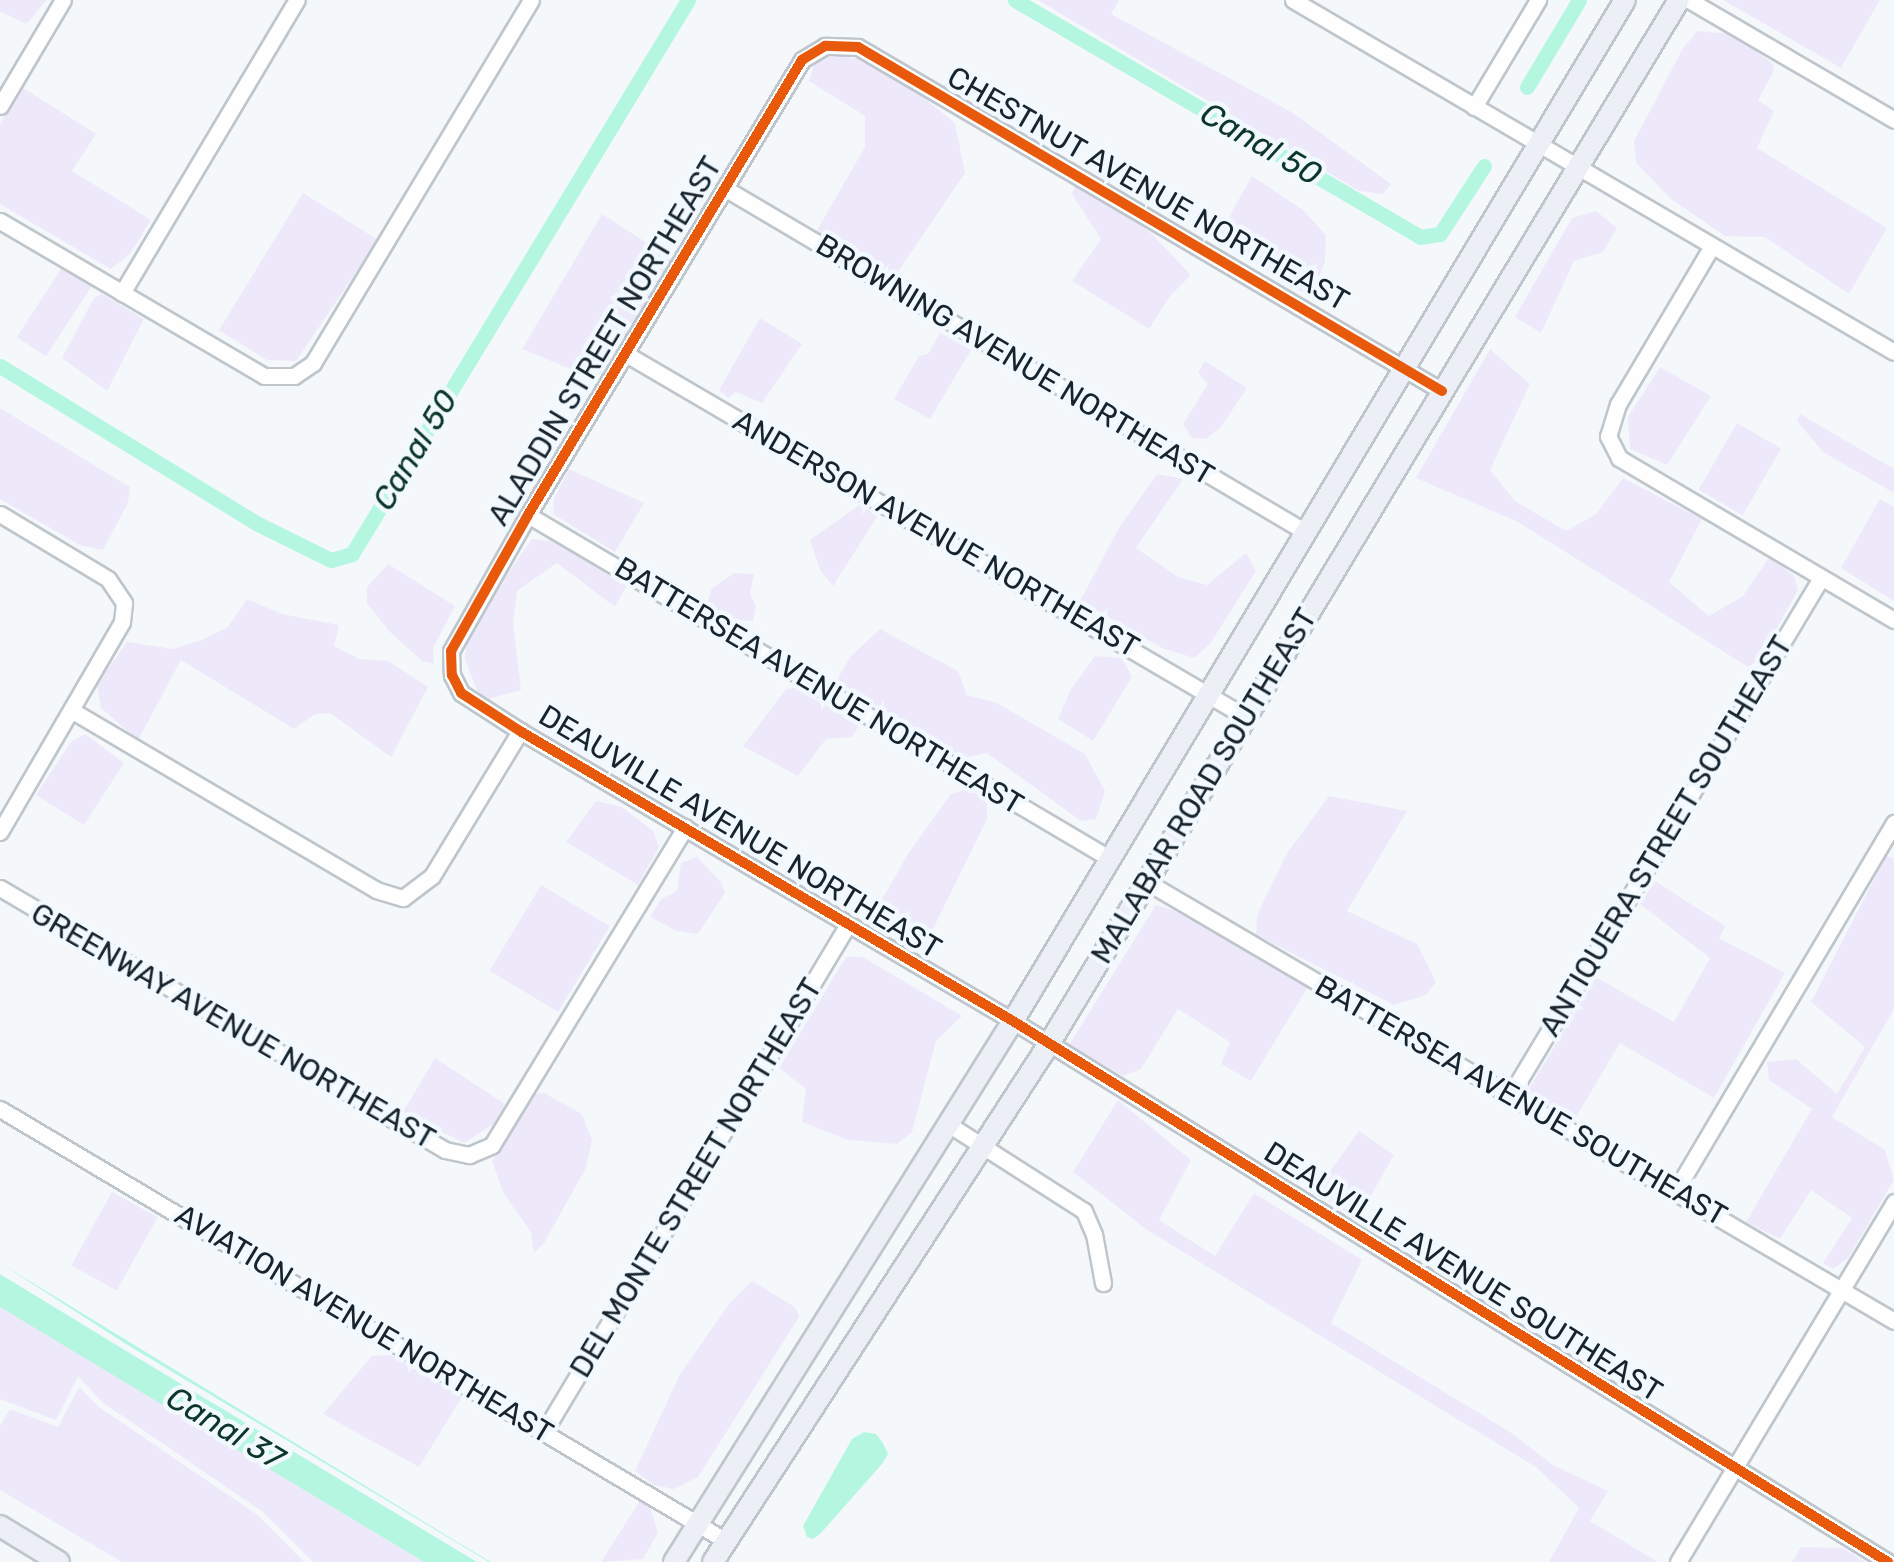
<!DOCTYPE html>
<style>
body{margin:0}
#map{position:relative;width:1894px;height:1562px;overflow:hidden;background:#f5f8fb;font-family:Rubik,sans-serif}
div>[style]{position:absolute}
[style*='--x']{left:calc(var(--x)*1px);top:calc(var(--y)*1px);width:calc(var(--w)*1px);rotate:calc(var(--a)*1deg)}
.green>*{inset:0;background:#ede9fa;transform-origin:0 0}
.water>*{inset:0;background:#b5f6e0}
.canal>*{height:15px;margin:-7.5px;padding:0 7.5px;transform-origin:7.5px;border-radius:7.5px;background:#b5f6e0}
.roads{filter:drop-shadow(2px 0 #bec6cc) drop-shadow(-2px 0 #bec6cc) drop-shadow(0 2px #bec6cc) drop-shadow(0 -2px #bec6cc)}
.minor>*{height:15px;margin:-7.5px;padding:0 7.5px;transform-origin:7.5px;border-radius:7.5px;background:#fefefe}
.major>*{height:20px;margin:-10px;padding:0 10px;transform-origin:10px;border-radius:10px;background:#eceff5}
.cycleway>*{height:10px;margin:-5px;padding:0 5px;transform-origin:5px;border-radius:5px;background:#e8590c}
span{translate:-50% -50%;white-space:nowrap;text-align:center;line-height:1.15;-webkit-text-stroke:9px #f2f9fe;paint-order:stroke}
.street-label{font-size:30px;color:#17242d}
.water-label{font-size:32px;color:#0c362a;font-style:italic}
</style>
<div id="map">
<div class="green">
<div style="clip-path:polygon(0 0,46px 0,27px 24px,0 12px)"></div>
<div style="clip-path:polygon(1038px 0,1119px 0,1111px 14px,1293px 113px,1391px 184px,1383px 194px,1359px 191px)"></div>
<div style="clip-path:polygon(1723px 0,1880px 0,1841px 68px)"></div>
<div style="clip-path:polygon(1697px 31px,1733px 34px,1773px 64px,1774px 71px,1758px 100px,1774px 111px,1757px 148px,1887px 228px,1849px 294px,1765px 237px,1725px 236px,1671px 199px,1636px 163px,1634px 141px,1682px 50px)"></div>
<div style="clip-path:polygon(828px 55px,859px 59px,909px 86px,955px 123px,965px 173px,895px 276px,816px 232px,865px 147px,865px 116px,809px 81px,815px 62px)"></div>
<div style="clip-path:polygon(20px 86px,96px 134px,72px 171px,151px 220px,130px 254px,111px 269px,0 204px,0 125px)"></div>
<div style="clip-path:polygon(1252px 176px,1303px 210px,1326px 235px,1325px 261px,1311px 297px,1216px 240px)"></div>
<div style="clip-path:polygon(1076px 182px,1150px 232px,1191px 275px,1170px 296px,1149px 329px,1072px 281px,1101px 239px,1072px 194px)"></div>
<div style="clip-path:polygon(303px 193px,378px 240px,296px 361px,267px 360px,219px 330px)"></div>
<div style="clip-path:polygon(1596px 211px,1617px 228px,1603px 252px,1574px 261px,1541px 333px,1515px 317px,1572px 218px)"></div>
<div style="clip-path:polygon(602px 214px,672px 259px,610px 363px,595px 379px,522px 349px)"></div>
<div style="left:63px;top:266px;width:35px;height:85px;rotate:33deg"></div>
<div style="clip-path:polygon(102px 294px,144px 319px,107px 391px,62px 358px,94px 298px)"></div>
<div style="clip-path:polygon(760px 318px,802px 344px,762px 403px,736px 392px,728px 398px,719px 390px)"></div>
<div style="clip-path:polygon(940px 333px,971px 350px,930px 419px,894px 399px,919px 356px,928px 354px)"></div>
<div style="clip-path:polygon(1490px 349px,1530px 384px,1490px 470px,1515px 501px,1566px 531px,1596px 514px,1623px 478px,1702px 519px,1669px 582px,1709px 616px,1743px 596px,1770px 556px,1794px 576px,1798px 590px,1760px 659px,1748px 667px,1518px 522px,1416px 478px)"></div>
<div style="clip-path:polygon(1205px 361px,1247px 388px,1221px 427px,1206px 439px,1192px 438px,1183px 424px,1208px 384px,1198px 373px)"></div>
<div style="clip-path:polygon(1660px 367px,1711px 396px,1667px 465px,1630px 449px,1628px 417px)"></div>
<div style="clip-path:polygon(0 408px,130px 487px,128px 503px,103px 550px,80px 545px,0 499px)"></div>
<div style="clip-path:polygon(1800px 414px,1894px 469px,1894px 493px,1823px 452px,1797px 421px)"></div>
<div style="left:1737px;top:423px;width:51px;height:77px;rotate:30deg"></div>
<div style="clip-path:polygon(569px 469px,644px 503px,615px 552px,553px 514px,554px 499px)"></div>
<div style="clip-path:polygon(1157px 474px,1183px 479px,1136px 548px,1178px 577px,1207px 585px,1246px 553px,1256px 571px,1210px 644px,1194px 658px,1162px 648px,1080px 601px,1120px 526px)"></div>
<div style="clip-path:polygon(1880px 499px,1894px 507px,1894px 601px,1841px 568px)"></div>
<div style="clip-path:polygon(862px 503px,877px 517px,833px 586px,820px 570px,810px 540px)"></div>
<div style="clip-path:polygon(532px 539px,562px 542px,628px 583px,615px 607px,557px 563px,517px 591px,513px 623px,521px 690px,481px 701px,465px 659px,468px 630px)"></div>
<div style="clip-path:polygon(388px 564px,455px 606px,433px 648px,434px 664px,422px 661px,389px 631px,367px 603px,367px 587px)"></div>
<div style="clip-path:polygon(734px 573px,754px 574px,750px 594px,756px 606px,753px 621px,724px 619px,706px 609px,711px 589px)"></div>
<div style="clip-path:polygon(247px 599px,282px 614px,339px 625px,334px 646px,359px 659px,388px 661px,428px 687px,391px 757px,330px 713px,315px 714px,294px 729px,181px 660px,138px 740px,101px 708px,97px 684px,127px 642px,173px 649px,202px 640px,228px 627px)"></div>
<div style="clip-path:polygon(880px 629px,958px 671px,967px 695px,997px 703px,1085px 754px,1105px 791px,1096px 819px,1081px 821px,987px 753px,963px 758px,836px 681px,851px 656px)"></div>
<div style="clip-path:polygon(1095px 656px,1122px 658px,1132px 677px,1093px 741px,1058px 719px,1070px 691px)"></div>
<div style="clip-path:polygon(794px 688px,860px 724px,852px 737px,826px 739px,798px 776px,743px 746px,786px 689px)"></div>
<div style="clip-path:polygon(85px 734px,124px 763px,84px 825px,36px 795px,71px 742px)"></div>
<div style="clip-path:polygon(968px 789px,987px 801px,987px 819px,932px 931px,916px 946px,868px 924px,908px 854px,951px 794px)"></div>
<div style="clip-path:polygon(1329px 796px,1407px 811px,1347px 911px,1417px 944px,1436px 982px,1426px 995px,1394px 1005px,1256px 935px,1257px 915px,1287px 853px)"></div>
<div style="clip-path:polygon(596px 801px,622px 807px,653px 831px,659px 847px,638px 885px,566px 842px)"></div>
<div style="clip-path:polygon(1886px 856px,1894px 859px,1894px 1009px,1832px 1117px,1885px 1150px,1894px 1180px,1848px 1258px,1833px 1269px,1823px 1263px,1852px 1218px,1811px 1190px,1780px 1239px,1746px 1222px,1812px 1109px,1769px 1080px,1767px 1062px,1796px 1059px,1837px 1094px,1865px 1047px,1811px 1002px)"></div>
<div style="clip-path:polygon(697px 857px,721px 882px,725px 893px,698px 934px,677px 931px,650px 917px,661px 899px,677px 891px,681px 863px)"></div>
<div style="clip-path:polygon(1655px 881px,1725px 926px,1719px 938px,1785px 973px,1714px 1098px,1620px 1043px,1573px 1122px,1527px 1092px,1596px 977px,1674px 1022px,1710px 958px,1640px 904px)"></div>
<div style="left:541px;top:885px;width:80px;height:100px;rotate:31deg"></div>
<div style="clip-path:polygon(1156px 905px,1173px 910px,1309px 985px,1251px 1081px,1221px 1064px,1230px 1042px,1178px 1009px,1141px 1069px,1123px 1076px,1069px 1045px)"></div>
<div style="clip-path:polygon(846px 957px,863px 957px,962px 1016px,936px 1041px,912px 1132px,897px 1144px,848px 1140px,802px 1122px,806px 1089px,779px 1068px)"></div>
<div style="clip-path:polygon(435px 1058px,505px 1104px,494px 1124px,464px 1143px,403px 1112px)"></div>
<div style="clip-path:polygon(544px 1093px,582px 1114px,592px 1140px,586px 1168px,544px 1243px,534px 1253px,531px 1232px,504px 1194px,492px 1161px,535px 1094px)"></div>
<div style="clip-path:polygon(1118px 1100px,1191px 1160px,1159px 1220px,1215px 1256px,1254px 1193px,1362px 1260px,1331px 1323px,1510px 1432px,1553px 1465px,1608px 1491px,1590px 1521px,1658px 1562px,1549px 1562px,1579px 1508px,1536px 1467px,1147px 1230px,1073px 1172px)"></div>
<div style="clip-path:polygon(1359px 1131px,1394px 1155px,1357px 1220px,1315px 1192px)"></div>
<div style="left:112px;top:1192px;width:52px;height:84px;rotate:29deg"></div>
<div style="clip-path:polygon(752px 1281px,795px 1307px,799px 1317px,698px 1477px,674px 1489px,654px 1485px,635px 1471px,680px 1374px,730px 1303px)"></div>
<div style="clip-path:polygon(0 1307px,90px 1360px,424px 1562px,313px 1562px,263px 1512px,102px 1402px,78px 1376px,56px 1420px,0 1399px)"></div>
<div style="clip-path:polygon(391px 1355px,462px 1397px,419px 1467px,323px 1414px,372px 1356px)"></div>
<div style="clip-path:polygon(79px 1387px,99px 1407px,259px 1516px,304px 1562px,122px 1562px,0 1490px,0 1426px,10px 1409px,58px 1427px)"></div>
<div style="clip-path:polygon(641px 1499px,651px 1510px,658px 1533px,643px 1559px,601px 1562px)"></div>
<div style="clip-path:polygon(1801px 1547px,1843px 1548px,1865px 1562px,1792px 1562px)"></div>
</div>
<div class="water">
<div style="clip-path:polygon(0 1263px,459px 1543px,491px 1562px,489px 1562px,126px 1344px)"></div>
<div style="clip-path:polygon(0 1274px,123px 1349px,477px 1562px,424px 1562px,0 1307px)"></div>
<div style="clip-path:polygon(864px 1432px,876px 1434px,883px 1443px,888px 1454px,882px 1464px,820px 1534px,813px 1539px,807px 1537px,803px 1526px,852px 1439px)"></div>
</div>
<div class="canal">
<div style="--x:1015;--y:0;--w:469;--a:30.3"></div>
<div style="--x:1420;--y:237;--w:20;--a:-9"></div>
<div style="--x:1440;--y:234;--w:81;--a:-57.1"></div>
<div style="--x:1527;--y:87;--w:101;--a:-59.1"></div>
<div style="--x:0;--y:366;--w:300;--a:31.5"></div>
<div style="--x:256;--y:523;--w:84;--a:26.3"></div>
<div style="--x:331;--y:560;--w:22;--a:-16"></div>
<div style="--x:352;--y:554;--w:648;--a:-58.76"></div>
</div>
<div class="roads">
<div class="minor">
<div style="--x:1293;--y:0;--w:696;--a:30.36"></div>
<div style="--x:1689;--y:0;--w:238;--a:30.3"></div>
<div style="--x:0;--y:106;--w:123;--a:-59.3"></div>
<div style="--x:1474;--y:107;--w:125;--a:-59.1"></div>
<div style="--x:726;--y:189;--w:672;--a:30.61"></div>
<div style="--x:0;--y:221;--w:306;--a:30.4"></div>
<div style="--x:264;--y:376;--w:30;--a:0"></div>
<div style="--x:294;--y:376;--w:23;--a:-34"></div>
<div style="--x:313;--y:363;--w:423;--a:-59"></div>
<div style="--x:1712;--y:246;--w:184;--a:120.7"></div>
<div style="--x:1618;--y:404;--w:34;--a:107"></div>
<div style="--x:1608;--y:436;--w:25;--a:63"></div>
<div style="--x:1619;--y:458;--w:319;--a:30.5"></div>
<div style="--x:122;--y:293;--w:341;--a:-59.2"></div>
<div style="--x:626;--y:354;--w:718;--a:30.35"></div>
<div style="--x:1442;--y:391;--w:678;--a:-149.5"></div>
<div style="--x:858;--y:47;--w:33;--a:-178"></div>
<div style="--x:825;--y:46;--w:27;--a:149"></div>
<div style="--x:802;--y:60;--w:531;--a:121.06"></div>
<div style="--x:528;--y:515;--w:156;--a:119.5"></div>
<div style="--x:451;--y:651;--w:24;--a:88"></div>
<div style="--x:452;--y:675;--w:20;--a:63"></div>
<div style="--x:461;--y:693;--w:70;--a:32.8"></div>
<div style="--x:520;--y:731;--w:572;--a:30.47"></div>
<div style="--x:1013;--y:1021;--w:1029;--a:31.73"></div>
<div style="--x:0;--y:514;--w:126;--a:31"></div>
<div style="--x:108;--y:579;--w:29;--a:56"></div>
<div style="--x:124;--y:603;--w:19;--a:96"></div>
<div style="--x:122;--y:622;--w:243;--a:120.2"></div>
<div style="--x:528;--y:515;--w:675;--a:30.56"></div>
<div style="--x:71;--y:710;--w:354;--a:30.5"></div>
<div style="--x:376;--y:890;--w:28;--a:17"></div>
<div style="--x:403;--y:898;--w:36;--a:-37"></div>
<div style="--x:432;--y:876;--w:170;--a:-58.7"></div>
<div style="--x:1147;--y:882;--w:866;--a:30.44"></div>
<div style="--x:0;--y:888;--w:516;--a:30.49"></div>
<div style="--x:445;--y:1150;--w:25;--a:12"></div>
<div style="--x:469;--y:1155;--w:25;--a:-23"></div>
<div style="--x:492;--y:1145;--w:372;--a:-58.7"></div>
<div style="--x:1511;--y:1094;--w:602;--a:-59"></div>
<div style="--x:0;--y:1109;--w:845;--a:30.75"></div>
<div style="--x:948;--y:1124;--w:161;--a:32.6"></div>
<div style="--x:1084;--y:1211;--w:25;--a:67"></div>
<div style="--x:1094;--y:1234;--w:50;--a:79.6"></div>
<div style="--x:1676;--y:1190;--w:427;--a:-59.3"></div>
<div style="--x:545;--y:1430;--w:588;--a:-59.07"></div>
<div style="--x:1678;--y:1562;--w:420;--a:-59"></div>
</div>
<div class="major">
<div style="--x:0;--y:1526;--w:69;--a:31.4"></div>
<div style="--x:674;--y:1562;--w:638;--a:-57.93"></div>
<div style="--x:1013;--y:1021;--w:1190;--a:-59.06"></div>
<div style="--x:713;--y:1562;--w:617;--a:-57.03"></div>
<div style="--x:1049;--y:1044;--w:1219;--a:-58.89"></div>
</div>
</div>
<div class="cycleway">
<div style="--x:1442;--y:391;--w:678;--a:-149.5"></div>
<div style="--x:858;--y:47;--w:33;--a:-178"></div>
<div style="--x:825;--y:46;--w:27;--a:149"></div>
<div style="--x:802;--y:60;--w:531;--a:121.06"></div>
<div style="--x:528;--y:515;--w:156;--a:119.5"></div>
<div style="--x:451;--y:651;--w:24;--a:88"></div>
<div style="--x:452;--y:675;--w:20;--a:63"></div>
<div style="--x:461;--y:693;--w:70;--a:32.8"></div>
<div style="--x:520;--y:731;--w:572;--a:30.47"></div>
<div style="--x:1013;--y:1021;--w:1029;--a:31.73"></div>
</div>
<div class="street-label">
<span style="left:1148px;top:189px;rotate:30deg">CHESTNUT AVENUE NORTHEAST</span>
<span style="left:605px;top:341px;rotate:-59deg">ALADDIN STREET NORTHEAST</span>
<span style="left:1015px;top:360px;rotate:31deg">BROWNING AVENUE NORTHEAST</span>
<span style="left:936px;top:534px;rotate:30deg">ANDERSON AVENUE NORTHEAST</span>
<span style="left:819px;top:686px;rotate:31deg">BATTERSEA AVENUE NORTHEAST</span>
<span style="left:1204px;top:786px;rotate:-59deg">MALABAR ROAD SOUTHEAST</span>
<span style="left:740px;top:832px;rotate:31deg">DEAUVILLE AVENUE NORTHEAST</span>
<span style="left:1666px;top:836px;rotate:-59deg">ANTIQUERA STREET SOUTHEAST</span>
<span style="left:233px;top:1026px;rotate:30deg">GREENWAY AVENUE NORTHEAST</span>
<span style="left:1521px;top:1101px;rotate:30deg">BATTERSEA AVENUE SOUTHEAST</span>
<span style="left:696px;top:1178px;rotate:-59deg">DEL MONTE STREET NORTHEAST</span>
<span style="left:1463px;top:1272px;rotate:32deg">DEAUVILLE AVENUE SOUTHEAST</span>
<span style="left:364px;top:1324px;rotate:31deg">AVIATION AVENUE NORTHEAST</span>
</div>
<div class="water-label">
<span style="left:1261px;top:144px;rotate:30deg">Canal 50</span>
<span style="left:415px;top:450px;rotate:-59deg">Canal 50</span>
<span style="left:225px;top:1428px;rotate:31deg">Canal 37</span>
</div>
</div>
